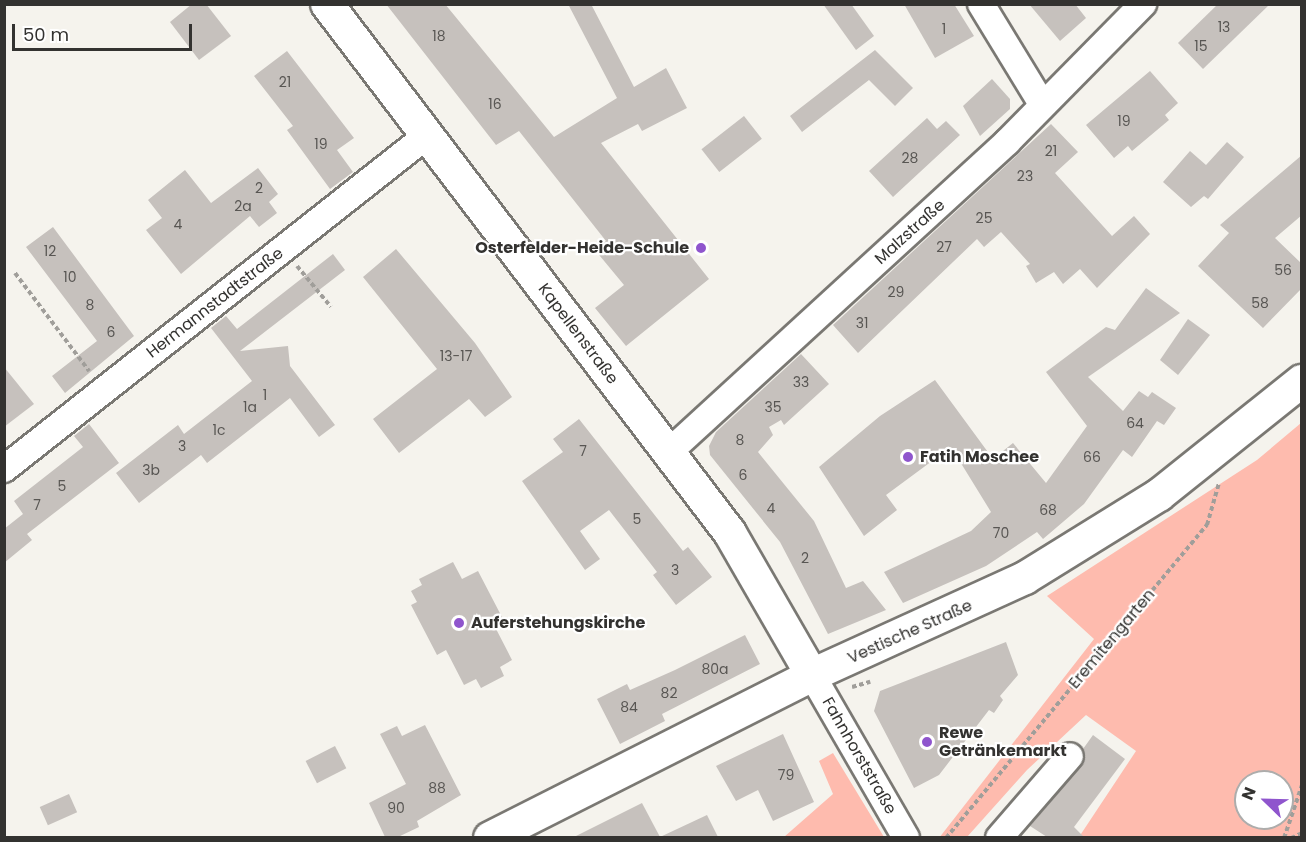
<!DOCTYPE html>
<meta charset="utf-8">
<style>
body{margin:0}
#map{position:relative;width:1306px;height:842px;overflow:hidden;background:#f5f3ed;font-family:Poppins,sans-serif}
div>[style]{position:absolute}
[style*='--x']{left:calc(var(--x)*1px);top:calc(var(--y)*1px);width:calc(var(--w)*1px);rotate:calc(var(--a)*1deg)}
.green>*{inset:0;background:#febbae}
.building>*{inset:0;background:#c6c1bd;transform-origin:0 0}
.path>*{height:4px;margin-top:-2px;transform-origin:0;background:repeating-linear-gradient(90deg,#a09e9a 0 4.5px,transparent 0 7.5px)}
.roads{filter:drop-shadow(2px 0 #7a7873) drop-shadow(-2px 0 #7a7873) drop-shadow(0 2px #7a7873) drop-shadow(0 -2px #7a7873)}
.minor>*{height:26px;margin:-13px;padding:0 13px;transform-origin:13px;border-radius:13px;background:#fff}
.tertiary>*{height:32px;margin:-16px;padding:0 16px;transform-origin:16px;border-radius:16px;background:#fff}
.dots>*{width:16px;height:16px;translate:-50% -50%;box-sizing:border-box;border:3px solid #fff;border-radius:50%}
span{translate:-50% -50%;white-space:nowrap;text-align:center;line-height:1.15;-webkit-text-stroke:4.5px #fff;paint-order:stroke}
.number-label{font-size:14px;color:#585653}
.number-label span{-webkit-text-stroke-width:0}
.street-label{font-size:16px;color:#333230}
.poi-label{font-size:16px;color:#333230;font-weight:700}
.right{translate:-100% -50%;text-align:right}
.left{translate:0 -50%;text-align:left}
.frame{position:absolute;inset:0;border:6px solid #333230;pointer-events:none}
.north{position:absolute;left:1234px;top:770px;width:60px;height:60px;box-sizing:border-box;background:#fff;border:2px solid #adadac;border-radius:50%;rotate:293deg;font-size:16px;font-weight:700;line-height:24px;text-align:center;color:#333230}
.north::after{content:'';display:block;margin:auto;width:21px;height:27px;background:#8f55cd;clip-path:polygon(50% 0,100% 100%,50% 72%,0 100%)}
.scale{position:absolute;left:12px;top:24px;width:180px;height:27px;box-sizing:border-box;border:3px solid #333230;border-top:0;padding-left:8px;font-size:18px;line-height:21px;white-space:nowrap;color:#333230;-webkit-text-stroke:4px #fff;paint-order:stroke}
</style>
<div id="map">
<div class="green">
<div style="clip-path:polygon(evenodd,1301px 423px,1300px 837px,1079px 837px,1136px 751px,1086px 715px,1027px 770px,967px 837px,939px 838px,1094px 639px,1047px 596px,1257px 460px,1301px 423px,1246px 782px,1282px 782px,1282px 818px,1246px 818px,1246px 782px)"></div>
<div style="clip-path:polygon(833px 753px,884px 837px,784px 837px,833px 794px,819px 761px)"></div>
</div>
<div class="building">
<div style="clip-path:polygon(192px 4px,206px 4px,231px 36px,199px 60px,170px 22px)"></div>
<div style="clip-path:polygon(386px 4px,445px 4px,554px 137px,617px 98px,568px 4px,591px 4px,634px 87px,666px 68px,687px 108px,642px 131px,638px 124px,601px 143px,709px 279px,626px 346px,595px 308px,624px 285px,595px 250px,606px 241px,519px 131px,496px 145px)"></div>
<div style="clip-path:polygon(823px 4px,851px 4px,874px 36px,856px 50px)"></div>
<div style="clip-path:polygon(904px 4px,954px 4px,974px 36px,935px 58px)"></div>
<div style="clip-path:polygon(1029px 4px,1075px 4px,1086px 18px,1060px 41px)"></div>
<div style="clip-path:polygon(1218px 4px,1270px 4px,1203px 69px,1178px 43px)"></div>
<div style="clip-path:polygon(875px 50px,913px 88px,895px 106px,869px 80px,802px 132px,790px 116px)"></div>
<div style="clip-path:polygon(287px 51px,354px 138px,337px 150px,353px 172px,330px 189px,287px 130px,293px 126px,254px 76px)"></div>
<div style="clip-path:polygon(1150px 71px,1178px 103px,1165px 115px,1169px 120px,1132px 151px,1128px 146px,1114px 158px,1086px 125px)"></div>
<div style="clip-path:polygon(992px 79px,1010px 99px,1010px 109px,980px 136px,963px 106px)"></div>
<div style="left:744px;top:116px;width:29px;height:54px;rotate:52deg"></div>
<div style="clip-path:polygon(927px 118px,937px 129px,946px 121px,960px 135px,893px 197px,869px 171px)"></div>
<div style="clip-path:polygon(1051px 124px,1078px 152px,1055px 173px,1112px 236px,1134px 216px,1150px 234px,1097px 288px,1080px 269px,1063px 284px,1054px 272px,1036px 283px,1026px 266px,1030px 264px,1001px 232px,984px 247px,977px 239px,858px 353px,833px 325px)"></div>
<div style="clip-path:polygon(1227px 142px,1244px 157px,1208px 199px,1204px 196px,1191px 207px,1163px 182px,1190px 151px,1206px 165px)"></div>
<div style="clip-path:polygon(1302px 155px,1302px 215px,1275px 238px,1302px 264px,1302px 288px,1263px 328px,1198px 266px,1229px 233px,1220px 225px)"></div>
<div style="clip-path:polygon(258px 168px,278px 194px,269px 202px,277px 213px,259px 227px,250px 216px,181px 274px,146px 230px,162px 218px,148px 200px,185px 170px,211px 203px)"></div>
<div style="clip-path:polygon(53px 227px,134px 336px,65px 393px,52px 376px,97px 341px,26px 247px)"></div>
<div style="clip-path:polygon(396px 249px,475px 343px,512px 397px,485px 417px,469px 399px,399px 453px,373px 419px,437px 369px,363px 277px)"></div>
<div style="clip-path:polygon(333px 254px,345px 270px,240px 351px,288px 346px,290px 366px,335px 425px,319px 437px,290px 398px,207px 463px,201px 455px,139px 503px,116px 473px,178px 425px,184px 434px,252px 381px,211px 328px,226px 316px,237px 329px)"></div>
<div style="clip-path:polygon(1146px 288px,1180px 313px,1088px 377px,1123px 411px,1139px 391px,1148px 397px,1152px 392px,1176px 408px,1164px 425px,1157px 421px,1132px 457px,1123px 450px,1084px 504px,1043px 539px,1037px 532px,986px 566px,903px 603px,884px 572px,971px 531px,991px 512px,951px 447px,886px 495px,897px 510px,864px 536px,819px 467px,880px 416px,935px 380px,993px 459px,1013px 443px,1046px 483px,1087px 426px,1046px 372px,1106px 327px,1115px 330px)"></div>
<div style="clip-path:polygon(1188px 319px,1210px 335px,1178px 375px,1160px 360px)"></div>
<div style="clip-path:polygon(801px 354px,829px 384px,784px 425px,781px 420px,769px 427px,773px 435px,758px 452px,814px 521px,846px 588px,863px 581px,886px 610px,828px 634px,780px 542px,710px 455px,709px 446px,716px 432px)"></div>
<div style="clip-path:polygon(4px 367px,34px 404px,4px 427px)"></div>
<div style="clip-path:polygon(579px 419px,683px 551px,688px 547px,712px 577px,676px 605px,653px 575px,657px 572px,609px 510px,580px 531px,600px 559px,585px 570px,522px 481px,563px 452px,553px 439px)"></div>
<div style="clip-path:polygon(89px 424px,119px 463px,27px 534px,32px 540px,4px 563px,4px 529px,23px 514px,14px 501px,83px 447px,74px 436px)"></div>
<div style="clip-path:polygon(453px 562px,462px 579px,478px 571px,504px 621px,494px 625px,512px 660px,500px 667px,504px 676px,481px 688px,476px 679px,464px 685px,446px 650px,437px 655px,411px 605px,417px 602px,411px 591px,422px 585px,419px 579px)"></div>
<div style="clip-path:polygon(745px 635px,760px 664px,662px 714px,665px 721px,620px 744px,597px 699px,627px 684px,630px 690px,675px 670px)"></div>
<div style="clip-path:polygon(1006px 642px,1018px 675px,1000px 696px,1003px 700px,994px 713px,989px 710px,939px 775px,914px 788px,874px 711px,880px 691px)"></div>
<div style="clip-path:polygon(425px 725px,461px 795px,417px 821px,419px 827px,398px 837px,385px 837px,369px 803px,406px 784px,380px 734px,397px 726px,402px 736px)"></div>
<div style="clip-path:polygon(783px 734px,814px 802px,773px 821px,758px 790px,736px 801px,716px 766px)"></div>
<div style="clip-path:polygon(1093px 735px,1125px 759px,1074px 827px,1084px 837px,1047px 837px,1030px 826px,1081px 766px,1083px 749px)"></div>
<div style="left:335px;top:746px;width:25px;height:33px;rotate:63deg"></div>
<div style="left:69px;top:794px;width:20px;height:32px;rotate:66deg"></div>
<div style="clip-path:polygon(642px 803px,660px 837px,574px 837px)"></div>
<div style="clip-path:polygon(707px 815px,718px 837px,660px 837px)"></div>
</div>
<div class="path">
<div style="--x:297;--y:266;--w:53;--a:50.3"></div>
<div style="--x:15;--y:273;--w:123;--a:52.9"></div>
<div style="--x:852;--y:687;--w:19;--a:-16"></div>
<div style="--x:946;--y:838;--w:408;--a:-50.2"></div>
<div style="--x:1207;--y:525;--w:44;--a:-74.1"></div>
<div style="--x:1284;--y:838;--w:56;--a:-71.2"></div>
<div style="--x:1291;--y:838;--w:12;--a:-24"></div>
</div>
<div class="roads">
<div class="minor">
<div style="--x:981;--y:4;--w:117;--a:58.6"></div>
<div style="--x:669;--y:452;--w:459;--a:-42.5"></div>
<div style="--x:1007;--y:142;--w:194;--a:-45.4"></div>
<div style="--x:4;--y:469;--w:536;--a:-38.26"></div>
<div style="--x:812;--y:675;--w:188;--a:60"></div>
<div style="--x:999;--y:838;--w:108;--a:-49.1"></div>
</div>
<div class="tertiary">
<div style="--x:327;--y:4;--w:665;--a:52.7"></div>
<div style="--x:730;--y:533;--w:164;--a:60"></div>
<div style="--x:490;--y:838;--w:361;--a:-26.8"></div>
<div style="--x:812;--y:675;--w:234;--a:-24.5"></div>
<div style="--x:1025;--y:578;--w:158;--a:-31.8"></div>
<div style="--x:1159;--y:495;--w:183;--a:-38.6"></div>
</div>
</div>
<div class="dots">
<div style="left:701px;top:248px;background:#8f55cd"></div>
<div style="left:908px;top:457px;background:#8f55cd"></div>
<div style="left:459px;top:623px;background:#8f55cd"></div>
<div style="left:927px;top:742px;background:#8f55cd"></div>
</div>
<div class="number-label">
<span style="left:1224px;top:27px">13</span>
<span style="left:944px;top:29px">1</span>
<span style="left:439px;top:36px">18</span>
<span style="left:1201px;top:46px">15</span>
<span style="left:285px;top:82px">21</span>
<span style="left:495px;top:104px">16</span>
<span style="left:1124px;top:121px">19</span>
<span style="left:321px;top:144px">19</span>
<span style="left:1051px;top:151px">21</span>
<span style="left:910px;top:158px">28</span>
<span style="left:1025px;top:176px">23</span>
<span style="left:259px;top:188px">2</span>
<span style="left:243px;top:206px">2a</span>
<span style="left:984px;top:218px">25</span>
<span style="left:178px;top:224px">4</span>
<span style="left:944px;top:247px">27</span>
<span style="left:50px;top:251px">12</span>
<span style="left:1283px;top:270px">56</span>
<span style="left:70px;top:277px">10</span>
<span style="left:896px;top:292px">29</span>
<span style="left:1260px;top:303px">58</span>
<span style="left:90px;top:305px">8</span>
<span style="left:862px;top:323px">31</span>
<span style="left:111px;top:332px">6</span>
<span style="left:456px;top:356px">13-17</span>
<span style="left:801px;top:382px">33</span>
<span style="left:265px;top:395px">1</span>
<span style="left:250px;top:407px">1a</span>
<span style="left:773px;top:407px">35</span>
<span style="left:1135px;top:423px">64</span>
<span style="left:219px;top:430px">1c</span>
<span style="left:740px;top:440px">8</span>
<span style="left:182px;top:446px">3</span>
<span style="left:583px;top:451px">7</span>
<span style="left:1092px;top:457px">66</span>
<span style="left:151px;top:470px">3b</span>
<span style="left:743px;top:475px">6</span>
<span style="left:62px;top:486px">5</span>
<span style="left:37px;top:505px">7</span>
<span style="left:771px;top:508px">4</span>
<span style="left:1048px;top:510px">68</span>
<span style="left:637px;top:519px">5</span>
<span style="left:1001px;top:533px">70</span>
<span style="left:805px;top:558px">2</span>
<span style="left:675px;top:570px">3</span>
<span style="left:715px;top:669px">80a</span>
<span style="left:669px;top:693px">82</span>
<span style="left:629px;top:707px">84</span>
<span style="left:786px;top:775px">79</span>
<span style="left:437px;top:788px">88</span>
<span style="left:396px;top:808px">90</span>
</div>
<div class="street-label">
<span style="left:910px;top:232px;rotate:-42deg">Malzstraße</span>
<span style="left:215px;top:303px;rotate:-38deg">Hermannstadtstraße</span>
<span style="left:578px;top:334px;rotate:53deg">Kapellenstraße</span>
<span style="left:910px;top:632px;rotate:-24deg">Vestische Straße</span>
<span style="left:1112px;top:639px;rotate:-50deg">Eremitengarten</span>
<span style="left:859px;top:756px;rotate:60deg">Fahnhorststraße</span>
</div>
<div class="poi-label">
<span class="right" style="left:689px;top:248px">Osterfelder-Heide-Schule</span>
<span class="left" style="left:920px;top:457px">Fatih Moschee</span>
<span class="left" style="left:471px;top:623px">Auferstehungskirche</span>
<span class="left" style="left:939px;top:742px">Rewe<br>Getränkemarkt</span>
</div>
<div class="frame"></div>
<div class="north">N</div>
<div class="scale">50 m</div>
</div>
